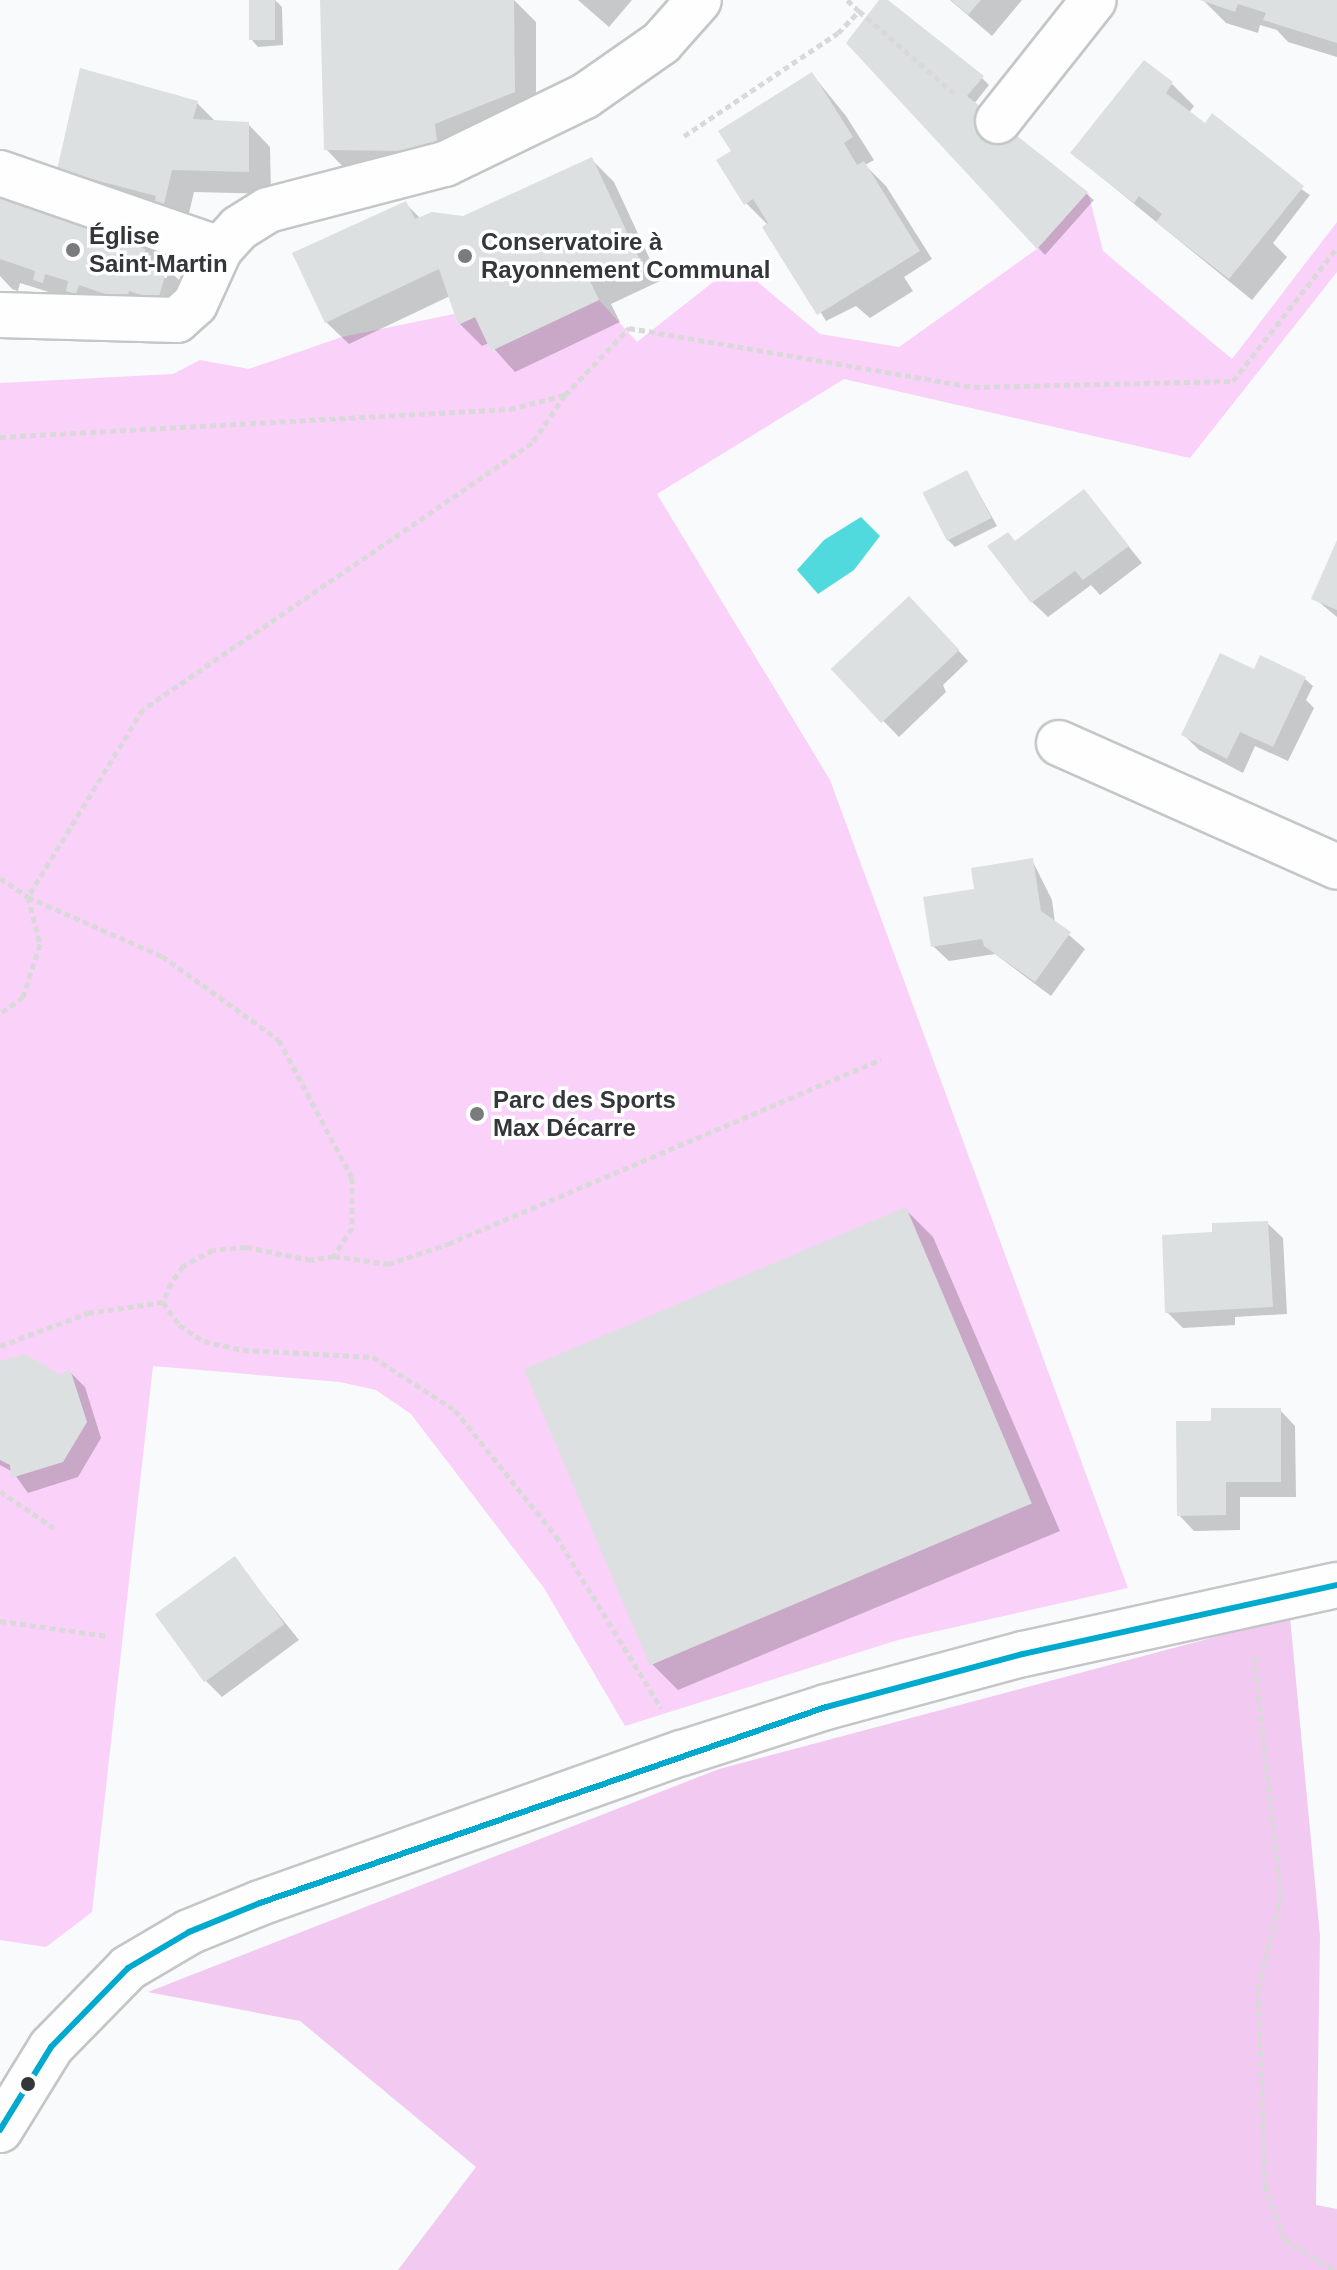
<!DOCTYPE html>
<meta charset="utf-8">
<style>
body{margin:0}
#map{position:relative;width:1337px;height:2270px;overflow:hidden;background:#f8fafc;font-family:Helvetica,sans-serif}
div>[style]{position:absolute}
[style*='--x']{left:calc(var(--x)*1px);top:calc(var(--y)*1px);width:calc(var(--w)*1px);rotate:calc(var(--a)*1deg)}
.green>*{inset:0;background:#fad1f9}
.forest>*{inset:0;background:#f2c9f1}
.water>*{inset:0;background:#50dadd}
.shadow>*{inset:0;background:#0003}
.building>*{inset:0;background:#dde0e1;transform-origin:0 0}
.path>*{height:5px;margin-top:-2.5px;transform-origin:0;background:repeating-linear-gradient(90deg,#d9d9da 0 6px,transparent 0 10px)}
.roads{filter:drop-shadow(2px 0 #c4c6c8) drop-shadow(-2px 0 #c4c6c8) drop-shadow(0 2px #c4c6c8) drop-shadow(0 -2px #c4c6c8)}
.minor>*{height:44px;margin:-22px;padding:0 22px;transform-origin:22px;border-radius:22px;background:#fefeff}
.bus-1>*{height:6px;margin:-3px;padding:0 3px;transform-origin:3px;border-radius:3px;background:#00a9ce}
.dots>*{width:22px;height:22px;translate:-50% -50%;box-sizing:border-box;border:4px solid #fff;border-radius:50%}
span{translate:-50% -50%;white-space:nowrap;text-align:center;line-height:1.15;-webkit-text-stroke:7px #fff;paint-order:stroke}
.poi-label{font-size:24px;color:#343639;font-weight:700}
.left{translate:0 -50%;text-align:left}
</style>
<div id="map">
<div class="green">
<div style="clip-path:polygon(1088px 192px,1103px 251px,1232px 359px,1337px 222px,1337px 272px,1190px 458px,844px 379px,657px 494px,830px 780px,1128px 1588px,898px 1640px,625px 1726px,544px 1588px,411px 1414px,376px 1390px,340px 1382px,153px 1366px,92px 1912px,46px 1947px,0 1940px,0 383px,173px 374px,200px 360px,249px 369px,342px 337px,454px 314px,458px 325px,475px 317px,491px 351px,599px 300px,637px 342px,736px 264px,820px 334px,899px 347px,1037px 249px)"></div>
</div>
<div class="forest">
<div style="clip-path:polygon(1290px 1617px,1320px 1936px,1316px 2205px,1337px 2209px,1337px 2270px,398px 2270px,476px 2167px,300px 2021px,148px 1992px,719px 1769px)"></div>
</div>
<div class="water">
<div style="clip-path:polygon(861px 517px,880px 536px,854px 570px,818px 594px,797px 570px,824px 540px)"></div>
</div>
<div class="shadow">
<div style="clip-path:polygon(251px 0,275px 0,282px 7px,283px 45px,258px 47px,251px 39px)"></div>
<div style="clip-path:polygon(322px 0,514px 0,536px 22px,536px 114px,348px 172px,326px 149px)"></div>
<div style="clip-path:polygon(578px 0,632px 0,609px 27px)"></div>
<div style="clip-path:polygon(882px 0,982px 78px,989px 85px,974px 104px,1094px 200px,1045px 255px,848px 43px)"></div>
<div style="clip-path:polygon(950px 0,1022px 0,992px 36px)"></div>
<div style="clip-path:polygon(1337px 0,1337px 57px,1288px 42px,1277px 30px,1260px 25px,1258px 33px,1226px 23px,1204px 1px)"></div>
<div style="clip-path:polygon(812px 74px,846px 116px,874px 160px,865px 165px,886px 186px,932px 259px,904px 277px,913px 291px,870px 318px,856px 306px,826px 321px,768px 225px,746px 203px,734px 151px)"></div>
<div style="clip-path:polygon(1172px 84px,1194px 106px,1189px 113px,1310px 195px,1273px 243px,1287px 257px,1252px 300px,1095px 172px)"></div>
<div style="clip-path:polygon(197px 103px,216px 122px,248px 124px,270px 147px,271px 194px,194px 192px,185px 230px,81px 192px,59px 169px)"></div>
<div style="clip-path:polygon(591px 159px,614px 182px,660px 281px,611px 304px,620px 322px,515px 372px,489px 343px,482px 346px,460px 324px,450px 296px,349px 344px,326px 322px,405px 203px,421px 219px,463px 219px)"></div>
<div style="clip-path:polygon(0 194px,151px 238px,179px 266px,174px 275px,195px 296px,63px 307px,49px 292px,20px 283px,18px 291px,12px 289px,0 276px)"></div>
<div style="clip-path:polygon(967px 472px,997px 526px,955px 547px,948px 540px)"></div>
<div style="clip-path:polygon(1084px 491px,1142px 563px,1100px 595px,1091px 585px,1048px 617px,1032px 602px,1016px 543px)"></div>
<div style="clip-path:polygon(1337px 545px,1337px 617px,1314px 598px)"></div>
<div style="clip-path:polygon(925px 614px,968px 661px,943px 685px,946px 692px,899px 737px,835px 671px)"></div>
<div style="clip-path:polygon(1305px 679px,1313px 686px,1306px 700px,1314px 708px,1288px 761px,1255px 746px,1243px 773px,1199px 750px,1184px 735px)"></div>
<div style="clip-path:polygon(1032px 860px,1052px 900px,1055px 923px,1085px 949px,1051px 996px,995px 954px,949px 961px,933px 946px,977px 891px)"></div>
<div style="clip-path:polygon(905px 1209px,933px 1237px,1060px 1531px,678px 1690px,650px 1662px)"></div>
<div style="clip-path:polygon(1267px 1223px,1283px 1238px,1287px 1314px,1235px 1317px,1235px 1325px,1183px 1328px,1167px 1312px,1214px 1234px)"></div>
<div style="clip-path:polygon(0 1363px,61px 1378px,70px 1372px,85px 1387px,101px 1438px,78px 1477px,28px 1493px,13px 1472px,0 1465px)"></div>
<div style="clip-path:polygon(1280px 1410px,1295px 1426px,1296px 1497px,1240px 1497px,1240px 1530px,1194px 1531px,1179px 1515px,1212px 1423px)"></div>
<div style="clip-path:polygon(234px 1559px,299px 1640px,222px 1697px,206px 1681px)"></div>
</div>
<div class="building">
<div style="left:249px;top:0;width:26px;height:40px"></div>
<div style="clip-path:polygon(320px 0,514px 0,515px 92px,435px 124px,437px 142px,403px 151px,324px 150px)"></div>
<div style="clip-path:polygon(879px 0,888px 0,984px 76px,967px 96px,1088px 192px,1037px 249px,846px 43px)"></div>
<div style="clip-path:polygon(951px 0,981px 0,968px 15px)"></div>
<div style="clip-path:polygon(1200px 0,1337px 0,1337px 43px,1263px 20px,1266px 13px,1238px 4px,1235px 12px)"></div>
<div style="clip-path:polygon(1144px 60px,1173px 82px,1166px 93px,1205px 123px,1212px 113px,1304px 186px,1229px 279px,1156px 222px,1162px 214px,1139px 196px,1134px 203px,1070px 153px)"></div>
<div style="clip-path:polygon(80px 68px,198px 101px,193px 119px,249px 122px,249px 172px,172px 170px,163px 208px,153px 207px,156px 196px,57px 170px)"></div>
<div style="clip-path:polygon(812px 72px,853px 137px,844px 143px,857px 165px,864px 161px,920px 251px,817px 315px,762px 227px,768px 223px,753px 199px,744px 205px,716px 160px,731px 151px,718px 131px)"></div>
<div style="clip-path:polygon(592px 157px,639px 258px,590px 281px,599px 300px,491px 351px,475px 317px,458px 325px,439px 269px,325px 323px,292px 253px,406px 201px,415px 219px,432px 212px,463px 216px)"></div>
<div style="clip-path:polygon(0 192px,152px 236px,142px 258px,168px 266px,158px 300px,129px 291px,126px 301px,79px 285px,76px 294px,66px 291px,68px 281px,45px 274px,43px 283px,33px 280px,35px 271px,0 259px)"></div>
<div style="left:967px;top:470px;width:54px;height:50px;rotate:63deg"></div>
<div style="clip-path:polygon(1084px 489px,1129px 546px,1083px 580px,1075px 571px,1031px 603px,987px 546px,1008px 532px,1015px 541px)"></div>
<div style="clip-path:polygon(1337px 540px,1337px 610px,1311px 599px)"></div>
<div style="left:909px;top:596px;width:74px;height:107px;rotate:47deg"></div>
<div style="clip-path:polygon(1220px 653px,1254px 669px,1260px 655px,1306px 677px,1273px 747px,1240px 732px,1227px 759px,1181px 735px)"></div>
<div style="clip-path:polygon(1033px 858px,1041px 911px,1071px 932px,1035px 982px,984px 946px,982px 939px,931px 947px,923px 897px,974px 889px,971px 868px)"></div>
<div style="left:906px;top:1207px;width:322px;height:415px;rotate:67deg"></div>
<div style="clip-path:polygon(1268px 1221px,1273px 1307px,1165px 1313px,1162px 1235px,1212px 1232px,1212px 1223px)"></div>
<div style="clip-path:polygon(25px 1354px,61px 1375px,70px 1369px,87px 1422px,63px 1462px,11px 1478px,10px 1465px,0 1460px,0 1361px)"></div>
<div style="clip-path:polygon(1211px 1408px,1281px 1408px,1281px 1482px,1226px 1482px,1226px 1515px,1177px 1516px,1176px 1421px,1211px 1421px)"></div>
<div style="left:235px;top:1556px;width:84px;height:99px;rotate:54deg"></div>
</div>
<div class="path">
<div style="--x:859;--y:11;--w:127;--a:40.8"></div>
<div style="--x:684;--y:136;--w:185;--a:-33.8"></div>
<div style="--x:838;--y:33;--w:30;--a:-46"></div>
<div style="--x:859;--y:11;--w:16;--a:-137"></div>
<div style="--x:565;--y:395;--w:93;--a:-46.3"></div>
<div style="--x:629;--y:328;--w:350;--a:9.7"></div>
<div style="--x:974;--y:387;--w:259;--a:-1.3"></div>
<div style="--x:1233;--y:381;--w:169;--a:-52"></div>
<div style="--x:0;--y:437;--w:511;--a:-3.14"></div>
<div style="--x:510;--y:409;--w:57;--a:-14.3"></div>
<div style="--x:565;--y:395;--w:58;--a:124.5"></div>
<div style="--x:532;--y:443;--w:471;--a:145.6"></div>
<div style="--x:143;--y:709;--w:220;--a:121.5"></div>
<div style="--x:28;--y:897;--w:49;--a:75.7"></div>
<div style="--x:40;--y:944;--w:56;--a:107.8"></div>
<div style="--x:23;--y:997;--w:29;--a:144"></div>
<div style="--x:0;--y:878;--w:34;--a:34"></div>
<div style="--x:28;--y:897;--w:146;--a:23.8"></div>
<div style="--x:162;--y:956;--w:144;--a:35.7"></div>
<div style="--x:279;--y:1040;--w:156;--a:62.1"></div>
<div style="--x:352;--y:1178;--w:50;--a:90"></div>
<div style="--x:352;--y:1228;--w:33;--a:123"></div>
<div style="--x:334;--y:1256;--w:23;--a:170"></div>
<div style="--x:311;--y:1260;--w:66;--a:-168.7"></div>
<div style="--x:246;--y:1247;--w:33;--a:175"></div>
<div style="--x:213;--y:1250;--w:34;--a:152"></div>
<div style="--x:183;--y:1266;--w:21;--a:125"></div>
<div style="--x:171;--y:1283;--w:21;--a:113"></div>
<div style="--x:163;--y:1302;--w:28;--a:55"></div>
<div style="--x:179;--y:1325;--w:30;--a:33"></div>
<div style="--x:204;--y:1341;--w:40;--a:13"></div>
<div style="--x:243;--y:1350;--w:130;--a:3.1"></div>
<div style="--x:373;--y:1357;--w:98;--a:32.9"></div>
<div style="--x:455;--y:1410;--w:161;--a:51.3"></div>
<div style="--x:556;--y:1536;--w:202;--a:58.6"></div>
<div style="--x:334;--y:1256;--w:55;--a:8.4"></div>
<div style="--x:388;--y:1264;--w:63;--a:-18.4"></div>
<div style="--x:448;--y:1244;--w:471;--a:-23.1"></div>
<div style="--x:0;--y:1346;--w:94;--a:-20.6"></div>
<div style="--x:88;--y:1313;--w:76;--a:-8.3"></div>
<div style="--x:0;--y:1491;--w:65;--a:34.4"></div>
<div style="--x:0;--y:1621;--w:109;--a:7.9"></div>
<div style="--x:1254;--y:1656;--w:241;--a:83.6"></div>
<div style="--x:1281;--y:1895;--w:99;--a:103.5"></div>
<div style="--x:1258;--y:1991;--w:195;--a:87.9"></div>
<div style="--x:1265;--y:2186;--w:58;--a:69.7"></div>
<div style="--x:1285;--y:2240;--w:58;--a:31"></div>
</div>
<div class="roads">
<div class="minor">
<div style="--x:998;--y:121;--w:154;--a:-51.6"></div>
<div style="--x:0;--y:173;--w:233;--a:19.1"></div>
<div style="--x:0;--y:315;--w:177;--a:1.6"></div>
<div style="--x:177;--y:320;--w:24;--a:-42"></div>
<div style="--x:195;--y:304;--w:60;--a:-65.6"></div>
<div style="--x:220;--y:249;--w:28;--a:-48"></div>
<div style="--x:239;--y:228;--w:34;--a:-32"></div>
<div style="--x:268;--y:210;--w:183;--a:-14.6"></div>
<div style="--x:445;--y:164;--w:156;--a:-25.9"></div>
<div style="--x:585;--y:96;--w:93;--a:-34.9"></div>
<div style="--x:661;--y:43;--w:57;--a:-48.5"></div>
<div style="--x:1059;--y:743;--w:304;--a:24"></div>
<div style="--x:0;--y:2130;--w:97;--a:-58.4"></div>
<div style="--x:51;--y:2047;--w:110;--a:-45.7"></div>
<div style="--x:128;--y:1968;--w:71;--a:-30.5"></div>
<div style="--x:189;--y:1932;--w:77;--a:-22.2"></div>
<div style="--x:260;--y:1903;--w:448;--a:-19.6"></div>
<div style="--x:682;--y:1753;--w:151;--a:-17.7"></div>
<div style="--x:826;--y:1707;--w:204;--a:-15.1"></div>
<div style="--x:1023;--y:1654;--w:321;--a:-12.4"></div>
</div>
</div>
<div class="bus-1">
<div style="--x:0;--y:2130;--w:97;--a:-58.4"></div>
<div style="--x:51;--y:2047;--w:110;--a:-45.7"></div>
<div style="--x:128;--y:1968;--w:71;--a:-30.5"></div>
<div style="--x:189;--y:1932;--w:77;--a:-22.2"></div>
<div style="--x:260;--y:1903;--w:599;--a:-19.1"></div>
<div style="--x:826;--y:1707;--w:204;--a:-15.1"></div>
<div style="--x:1023;--y:1654;--w:321;--a:-12.4"></div>
</div>
<div class="dots">
<div style="left:73px;top:250px;background:#797b7d"></div>
<div style="left:465px;top:256px;background:#797b7d"></div>
<div style="left:477px;top:1114px;background:#797b7d"></div>
<div style="left:28px;top:2084px;background:#343639"></div>
</div>
<div class="poi-label">
<span class="left" style="left:89px;top:250px">Église<br>Saint-Martin</span>
<span class="left" style="left:481px;top:256px">Conservatoire à<br>Rayonnement Communal</span>
<span class="left" style="left:493px;top:1114px">Parc des Sports<br>Max Décarre</span>
</div>
</div>
